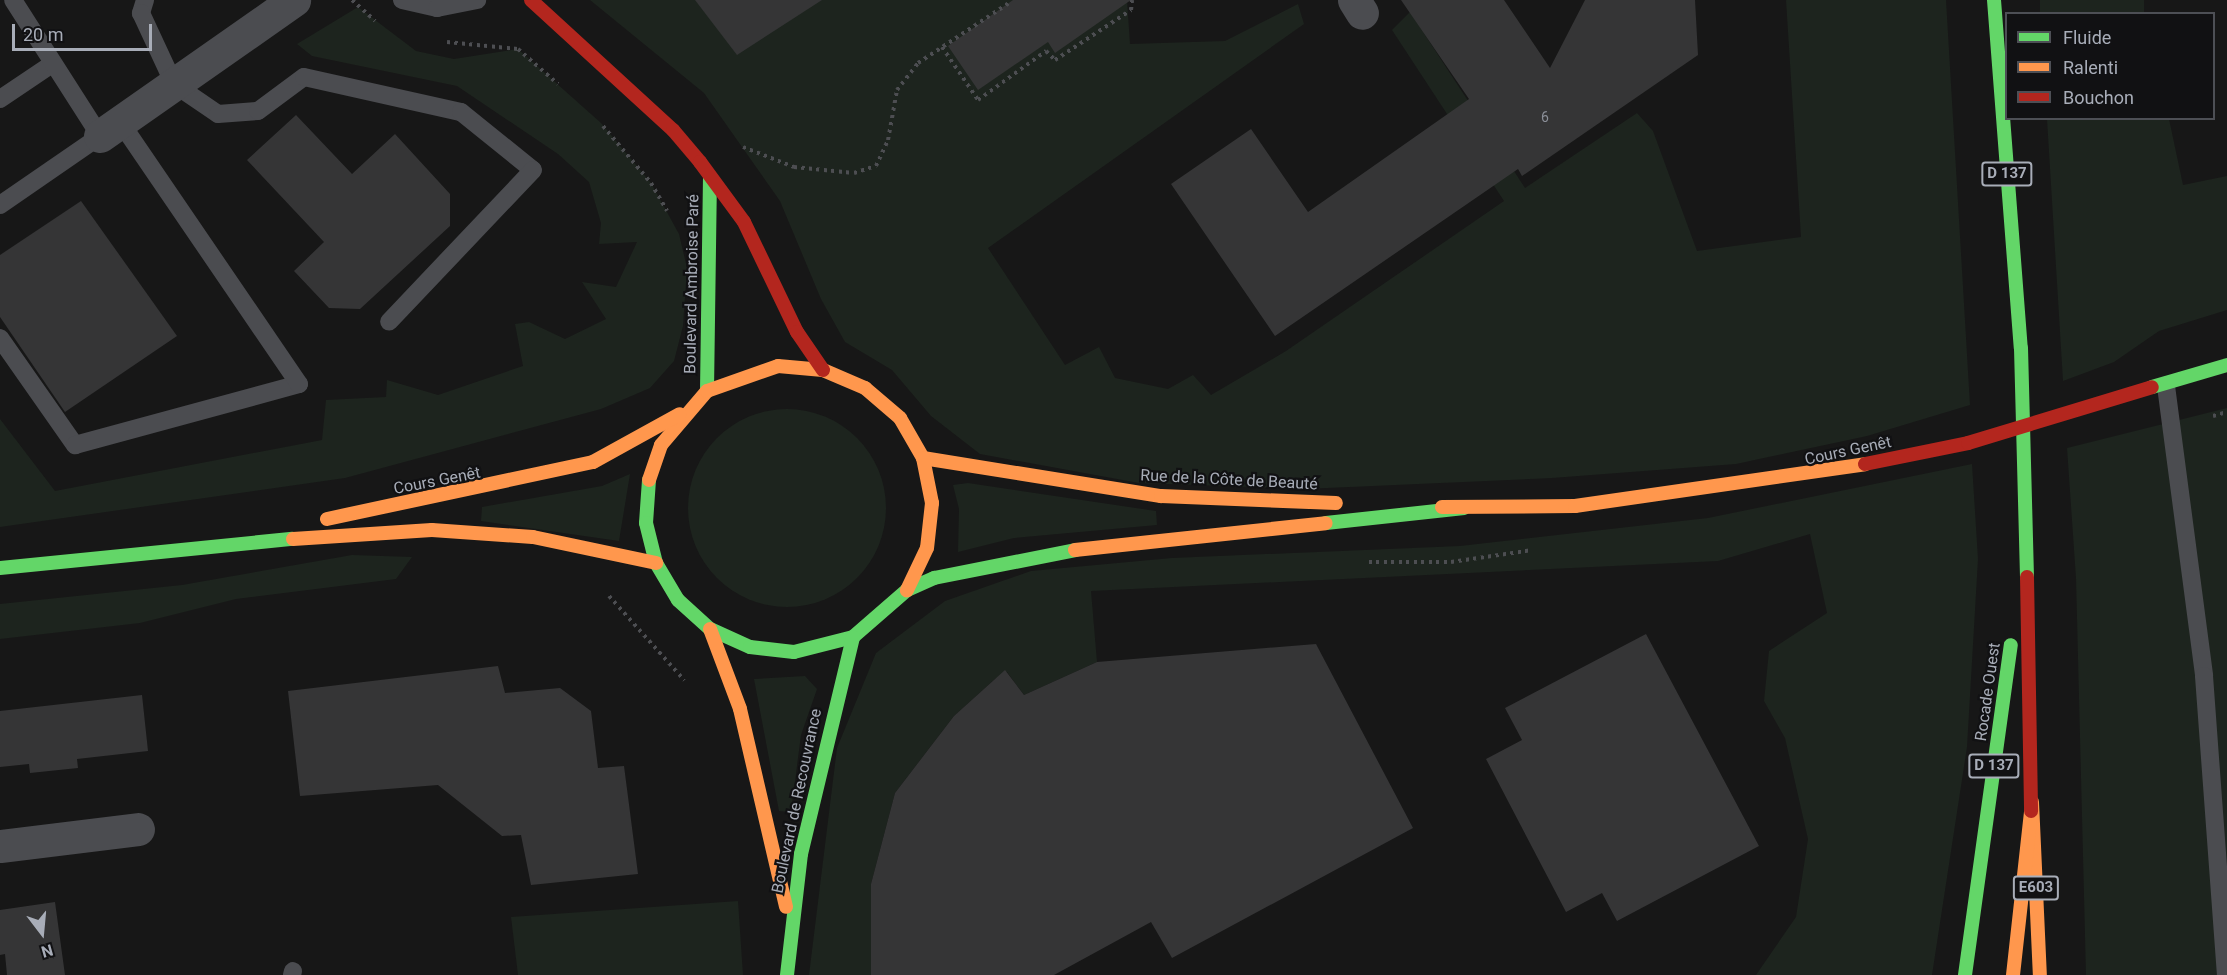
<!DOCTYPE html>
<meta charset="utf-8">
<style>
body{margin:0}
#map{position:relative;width:2227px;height:975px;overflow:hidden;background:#171717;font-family:Roboto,sans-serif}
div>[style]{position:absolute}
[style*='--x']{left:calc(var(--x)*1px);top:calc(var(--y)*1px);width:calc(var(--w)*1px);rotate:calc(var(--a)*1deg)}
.green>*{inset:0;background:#1d241e;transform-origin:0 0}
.round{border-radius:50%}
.building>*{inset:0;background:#353536}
.path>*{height:4px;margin-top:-2px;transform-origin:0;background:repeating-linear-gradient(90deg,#4d4e52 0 3px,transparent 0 7.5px)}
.lane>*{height:18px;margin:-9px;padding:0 9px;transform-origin:9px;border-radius:9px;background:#4b4c50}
.street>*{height:33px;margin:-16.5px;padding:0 16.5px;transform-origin:16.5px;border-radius:16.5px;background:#4b4c50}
.fast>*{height:14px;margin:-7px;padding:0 7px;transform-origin:7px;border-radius:7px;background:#63d668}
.slow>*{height:14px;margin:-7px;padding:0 7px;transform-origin:7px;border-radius:7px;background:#ff974d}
.jam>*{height:14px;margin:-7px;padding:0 7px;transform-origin:7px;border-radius:7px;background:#b3261e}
span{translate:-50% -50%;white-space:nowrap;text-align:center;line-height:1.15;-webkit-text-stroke:4.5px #111113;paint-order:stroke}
.number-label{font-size:14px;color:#8b8f98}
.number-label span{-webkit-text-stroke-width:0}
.shield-label span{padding:2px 4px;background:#111113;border:2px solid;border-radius:4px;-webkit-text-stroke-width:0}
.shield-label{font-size:15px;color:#a8adb8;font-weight:700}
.street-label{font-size:16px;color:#a8adb8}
.legend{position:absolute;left:2005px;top:12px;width:210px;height:108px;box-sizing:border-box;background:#111113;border:2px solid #4d4f55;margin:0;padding:8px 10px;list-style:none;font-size:18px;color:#a8adb8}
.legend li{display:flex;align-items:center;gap:12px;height:30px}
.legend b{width:30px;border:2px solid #4d4f55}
.north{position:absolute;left:12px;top:903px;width:60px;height:60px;-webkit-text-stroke:4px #111113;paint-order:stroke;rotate:164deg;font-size:16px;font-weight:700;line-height:24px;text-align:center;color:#a8adb8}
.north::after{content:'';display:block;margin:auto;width:21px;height:27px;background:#a8adb8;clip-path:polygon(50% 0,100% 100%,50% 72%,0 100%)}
.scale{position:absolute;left:12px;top:24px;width:140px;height:27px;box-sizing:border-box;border:3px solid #a8adb8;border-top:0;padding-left:8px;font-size:18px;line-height:21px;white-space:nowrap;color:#a8adb8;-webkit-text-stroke:4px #111113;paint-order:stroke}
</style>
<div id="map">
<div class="green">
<div style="clip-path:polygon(590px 0,1127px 0,1130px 44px,1225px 41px,1298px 4px,1304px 24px,988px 248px,1065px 365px,1099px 347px,1115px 378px,1168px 389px,1193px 375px,1211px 395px,1286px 351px,1504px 201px,1392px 30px,1410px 12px,1525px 188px,1637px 113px,1653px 131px,1697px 251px,1801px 237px,1786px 0,1946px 0,1970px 405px,1867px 436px,1736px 464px,1552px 478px,1304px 489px,1139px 483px,980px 454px,931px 416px,892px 370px,845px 342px,821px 299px,780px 201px,704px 93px)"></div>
<div style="left:2040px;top:0;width:104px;height:13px"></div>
<div style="clip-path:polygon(358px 7px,416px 51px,454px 59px,518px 49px,601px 123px,651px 183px,679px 234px,687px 268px,683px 326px,674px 361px,650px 388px,601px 409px,345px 478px,0 527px,0 419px,55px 491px,322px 440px,326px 400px,386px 397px,387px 380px,438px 395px,523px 366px,515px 324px,529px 322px,565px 339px,606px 319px,582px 282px,616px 287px,637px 242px,599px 244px,601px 223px,589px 182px,558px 154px,457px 86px,312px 56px,297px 44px)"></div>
<div style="clip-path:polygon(2047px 119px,2169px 119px,2183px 185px,2227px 176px,2227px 310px,2159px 331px,2114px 362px,2063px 381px)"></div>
<div style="clip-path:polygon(2227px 408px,2227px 975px,2086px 975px,2076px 578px,2067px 448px)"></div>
<div class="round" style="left:688px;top:409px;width:198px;height:198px"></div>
<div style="clip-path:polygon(1972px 464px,1978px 559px,1967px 747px,1932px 975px,1756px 975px,1796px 917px,1808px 839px,1785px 738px,1764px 701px,1769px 651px,1827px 613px,1810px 534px,1718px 561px,1091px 591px,1097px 662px,1024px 695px,1007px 672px,995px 679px,954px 716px,895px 793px,871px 884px,871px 975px,809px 975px,837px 748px,876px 653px,945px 601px,1031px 571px,1172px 558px,1460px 546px,1708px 518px)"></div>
<div style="clip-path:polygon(630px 474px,619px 541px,481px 521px,482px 507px,602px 486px)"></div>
<div style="clip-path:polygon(968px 483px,1156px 511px,1157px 525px,1014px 538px,958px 552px,959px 509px,953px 485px)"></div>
<div style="clip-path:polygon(352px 555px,412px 557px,396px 579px,236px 599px,140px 623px,0 639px,0 604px,182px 585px)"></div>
<div style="clip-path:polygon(805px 676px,817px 689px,801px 735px,791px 812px,779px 811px,754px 679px)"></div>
<div style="clip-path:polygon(738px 901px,743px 975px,518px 975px,511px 917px)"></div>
</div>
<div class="building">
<div style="clip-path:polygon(695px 0,822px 0,737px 55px)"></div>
<div style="clip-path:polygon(1013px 0,1131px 0,1055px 53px,1048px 42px,978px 90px,948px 46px)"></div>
<div style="clip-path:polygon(1401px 0,1504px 0,1550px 68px,1585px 0,1695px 0,1698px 55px,1522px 176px,1518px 169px,1275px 336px,1171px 184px,1251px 129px,1308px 212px,1469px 99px)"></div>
<div style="clip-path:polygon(296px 115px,352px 174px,395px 134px,450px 194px,450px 226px,360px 309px,329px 308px,294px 271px,324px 242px,247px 160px)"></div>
<div style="clip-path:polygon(81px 201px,177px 336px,65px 412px,0 317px,0 255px)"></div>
<div style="clip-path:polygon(1646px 634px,1759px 846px,1617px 921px,1602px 893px,1566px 912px,1486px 759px,1522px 740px,1505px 708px)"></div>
<div style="clip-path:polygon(1316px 644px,1413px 828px,1172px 958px,1151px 922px,1054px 975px,871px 975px,871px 884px,895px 793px,954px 716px,1005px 670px,1024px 695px,1097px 662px)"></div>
<div style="clip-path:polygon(498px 666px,505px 693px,560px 688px,591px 711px,598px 768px,624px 766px,638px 874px,531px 885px,521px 835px,502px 836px,438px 785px,300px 796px,288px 691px)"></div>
<div style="clip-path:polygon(142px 695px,148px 751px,77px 759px,78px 768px,30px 773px,29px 764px,0 767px,0 711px)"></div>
<div style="clip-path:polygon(55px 902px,65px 975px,7px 975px,5px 954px,0 955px,0 910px)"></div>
</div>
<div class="path">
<div style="--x:352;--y:0;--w:31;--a:42"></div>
<div style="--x:447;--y:42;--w:71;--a:5.6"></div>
<div style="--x:518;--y:49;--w:53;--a:41.2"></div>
<div style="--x:942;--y:47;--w:64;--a:55.8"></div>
<div style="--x:978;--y:100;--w:84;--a:-35.8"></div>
<div style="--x:1046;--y:51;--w:13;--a:45"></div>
<div style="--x:1055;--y:60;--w:91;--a:-33.3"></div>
<div style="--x:1131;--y:10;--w:10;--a:-84"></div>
<div style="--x:603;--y:126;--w:75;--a:49.9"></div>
<div style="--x:651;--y:183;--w:32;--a:60"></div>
<div style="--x:743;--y:147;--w:55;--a:21.4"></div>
<div style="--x:794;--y:167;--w:60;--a:5.7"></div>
<div style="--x:854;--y:173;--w:23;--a:-18"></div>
<div style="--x:876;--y:166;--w:29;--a:-65"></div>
<div style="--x:888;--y:140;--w:51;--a:-79.8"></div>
<div style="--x:897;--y:90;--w:34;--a:-52"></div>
<div style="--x:918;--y:63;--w:109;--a:-33.4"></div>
<div style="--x:2213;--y:416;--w:15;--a:-16"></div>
<div style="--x:1369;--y:562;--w:82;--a:0"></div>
<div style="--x:1451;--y:562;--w:82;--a:-8.4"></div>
<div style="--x:609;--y:596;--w:113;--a:48.2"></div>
</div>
<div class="lane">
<div style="--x:145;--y:0;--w:14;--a:107"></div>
<div style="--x:141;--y:13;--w:78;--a:65.1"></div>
<div style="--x:174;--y:84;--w:53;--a:34.3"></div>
<div style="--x:218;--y:114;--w:40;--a:-4.3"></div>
<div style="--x:258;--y:111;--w:57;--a:-36.5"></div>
<div style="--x:304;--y:77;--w:161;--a:12.6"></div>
<div style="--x:461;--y:112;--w:92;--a:38.9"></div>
<div style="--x:533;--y:170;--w:209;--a:133.5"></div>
<div style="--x:402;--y:0;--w:36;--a:13"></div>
<div style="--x:437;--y:8;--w:41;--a:-11.3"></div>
<div style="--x:0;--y:99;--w:63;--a:-33.9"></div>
<div style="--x:0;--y:205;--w:121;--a:-34.6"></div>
<div style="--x:100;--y:136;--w:161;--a:-122.6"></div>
<div style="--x:0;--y:338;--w:131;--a:55"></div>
<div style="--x:75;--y:445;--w:232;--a:-15.2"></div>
<div style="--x:299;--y:384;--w:317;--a:-124.3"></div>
<div style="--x:2166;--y:386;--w:292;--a:82.5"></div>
<div style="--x:2204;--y:676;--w:300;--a:85.8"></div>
<div style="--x:292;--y:975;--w:4;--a:-76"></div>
</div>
<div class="street">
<div style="--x:1354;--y:0;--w:15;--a:58"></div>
<div style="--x:100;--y:136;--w:237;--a:-35"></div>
<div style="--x:0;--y:846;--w:139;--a:-7"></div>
</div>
<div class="fast">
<div style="--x:1994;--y:0;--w:349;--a:85.6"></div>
<div style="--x:2021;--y:348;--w:229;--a:88.5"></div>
<div style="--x:2152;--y:387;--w:78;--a:-16.3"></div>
<div style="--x:707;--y:391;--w:213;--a:-89.2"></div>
<div style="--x:649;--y:480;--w:43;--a:94"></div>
<div style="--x:646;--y:523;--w:41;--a:76"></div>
<div style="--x:656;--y:563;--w:43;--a:59.3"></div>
<div style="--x:678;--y:600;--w:43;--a:42.2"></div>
<div style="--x:710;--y:629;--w:44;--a:24.2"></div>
<div style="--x:750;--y:647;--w:44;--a:6.5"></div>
<div style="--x:794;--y:652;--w:61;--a:-14.3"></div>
<div style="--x:853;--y:637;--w:72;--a:-41"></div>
<div style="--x:907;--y:590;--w:30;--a:-24"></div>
<div style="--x:934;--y:578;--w:144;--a:-11.2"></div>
<div style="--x:1326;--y:523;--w:139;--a:-6.2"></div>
<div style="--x:0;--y:568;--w:294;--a:-5.7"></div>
<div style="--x:787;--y:975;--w:122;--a:-83.4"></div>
<div style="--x:801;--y:854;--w:223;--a:-76.5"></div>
<div style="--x:1965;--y:975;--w:333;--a:-82.1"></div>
</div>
<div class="slow">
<div style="--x:923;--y:458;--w:241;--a:9.1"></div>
<div style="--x:1161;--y:496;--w:175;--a:2.3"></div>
<div style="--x:649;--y:480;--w:37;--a:-71"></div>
<div style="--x:661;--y:445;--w:71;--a:-49.6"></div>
<div style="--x:707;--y:391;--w:75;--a:-19.4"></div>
<div style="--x:778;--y:366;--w:45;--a:5.1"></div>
<div style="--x:823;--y:370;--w:46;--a:23.2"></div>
<div style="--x:865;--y:388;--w:46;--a:40.6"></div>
<div style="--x:900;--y:418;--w:46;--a:60.1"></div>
<div style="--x:923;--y:458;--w:46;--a:78.7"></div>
<div style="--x:932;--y:503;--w:45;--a:96.3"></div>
<div style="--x:927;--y:548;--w:47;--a:115.5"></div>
<div style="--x:1442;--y:507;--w:133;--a:-0.4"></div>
<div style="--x:1575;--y:506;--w:293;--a:-8.2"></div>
<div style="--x:327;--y:519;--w:272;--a:-12.1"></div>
<div style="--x:593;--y:462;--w:99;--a:-28.9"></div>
<div style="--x:293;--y:539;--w:139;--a:-3.7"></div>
<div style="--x:432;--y:530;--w:101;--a:4"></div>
<div style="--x:533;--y:537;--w:126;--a:11.9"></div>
<div style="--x:1075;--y:550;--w:252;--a:-6.1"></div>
<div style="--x:710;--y:629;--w:85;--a:69.4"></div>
<div style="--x:740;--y:709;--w:203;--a:76.9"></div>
<div style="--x:2032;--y:802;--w:173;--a:87.4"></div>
<div style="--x:2013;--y:975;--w:165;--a:-83.7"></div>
</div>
<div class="jam">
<div style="--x:531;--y:0;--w:193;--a:42.5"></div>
<div style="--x:673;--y:130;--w:42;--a:49.8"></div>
<div style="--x:700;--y:162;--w:74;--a:53.7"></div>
<div style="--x:744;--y:222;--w:122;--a:64.3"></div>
<div style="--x:797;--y:332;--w:46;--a:55.6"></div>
<div style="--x:1865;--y:464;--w:105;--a:-11.5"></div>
<div style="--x:1968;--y:443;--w:192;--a:-16.9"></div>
<div style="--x:2027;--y:577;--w:234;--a:89"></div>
</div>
<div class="number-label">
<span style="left:1545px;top:117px">6</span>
</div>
<div class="shield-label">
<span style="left:2007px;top:174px">D 137</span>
<span style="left:1994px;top:766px">D 137</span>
<span style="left:2036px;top:888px">E603</span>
</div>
<div class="street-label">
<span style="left:692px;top:284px;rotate:-89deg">Boulevard Ambroise Paré</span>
<span style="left:1848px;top:451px;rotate:-12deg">Cours Genêt</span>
<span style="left:1229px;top:480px;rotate:3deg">Rue de la Côte de Beauté</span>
<span style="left:437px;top:481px;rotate:-11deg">Cours Genêt</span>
<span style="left:1988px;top:692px;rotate:-82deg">Rocade Ouest</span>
<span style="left:797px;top:801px;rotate:-78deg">Boulevard de Recouvrance</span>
</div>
<ul class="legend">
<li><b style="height:8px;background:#63d668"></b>Fluide</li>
<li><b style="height:8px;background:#ff974d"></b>Ralenti</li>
<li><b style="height:8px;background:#b3261e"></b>Bouchon</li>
</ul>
<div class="north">N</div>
<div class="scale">20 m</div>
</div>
